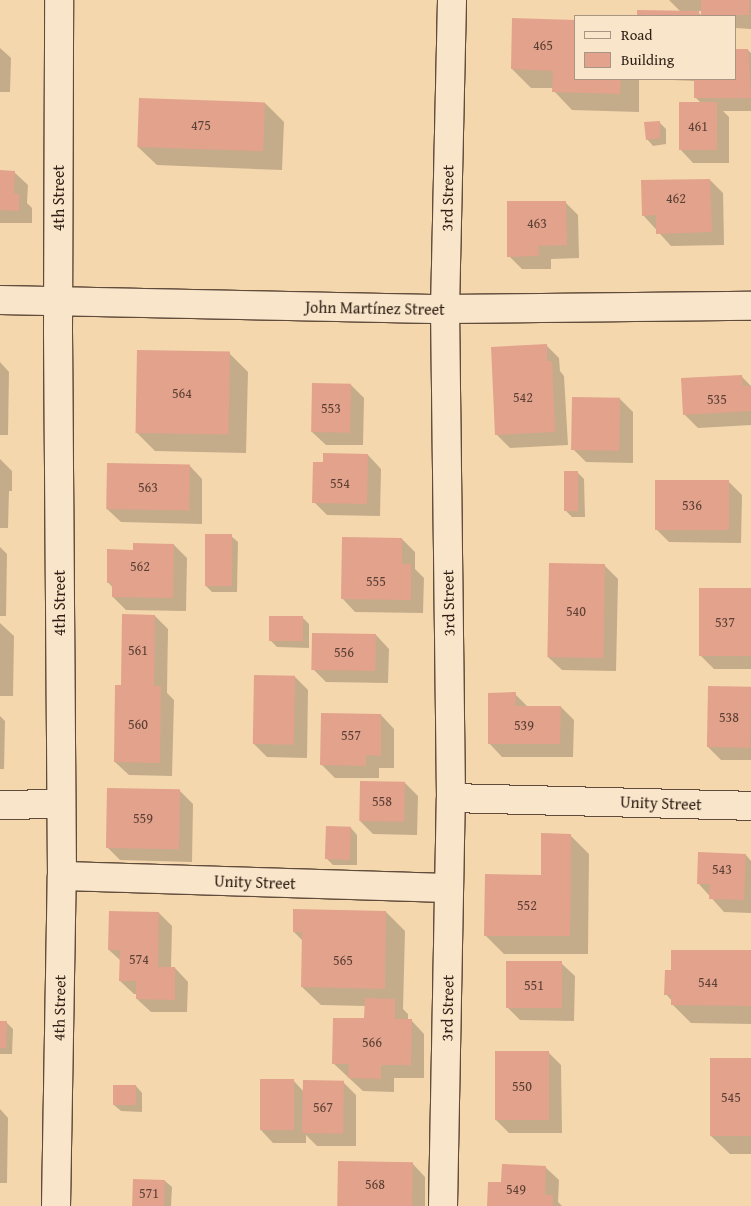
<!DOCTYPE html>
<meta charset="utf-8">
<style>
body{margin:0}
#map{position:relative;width:751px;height:1206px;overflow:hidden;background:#f5d7ad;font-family:"Gentium Book Plus",serif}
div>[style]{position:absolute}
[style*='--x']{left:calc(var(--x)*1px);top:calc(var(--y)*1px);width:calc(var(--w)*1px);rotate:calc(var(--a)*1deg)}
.shadow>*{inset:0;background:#0003}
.building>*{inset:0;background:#e2a28c;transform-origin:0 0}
.roads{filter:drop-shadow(1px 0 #614c3b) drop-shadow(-1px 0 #614c3b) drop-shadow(0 1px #614c3b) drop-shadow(0 -1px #614c3b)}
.street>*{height:28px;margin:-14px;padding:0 14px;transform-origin:14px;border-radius:14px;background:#f8e5ca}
.secondary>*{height:28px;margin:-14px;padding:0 14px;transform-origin:14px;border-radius:14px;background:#f8e5ca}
span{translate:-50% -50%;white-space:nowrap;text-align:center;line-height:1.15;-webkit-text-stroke:5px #f8e5ca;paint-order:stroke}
.number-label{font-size:14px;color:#5c3f33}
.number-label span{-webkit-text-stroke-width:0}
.street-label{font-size:16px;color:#301e15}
.legend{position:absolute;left:574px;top:15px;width:162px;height:65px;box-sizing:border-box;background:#f8e5ca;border:1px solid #a89582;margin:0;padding:6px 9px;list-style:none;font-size:15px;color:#301e15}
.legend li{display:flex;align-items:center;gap:10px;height:25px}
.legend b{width:25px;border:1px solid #a89582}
</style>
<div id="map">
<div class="shadow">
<div style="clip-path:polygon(669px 0,751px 0,751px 29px,735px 28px,735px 16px,703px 16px,703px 11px,697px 11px,702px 16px,638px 16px,638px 11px,681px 12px)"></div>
<div style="clip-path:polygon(575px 21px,575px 79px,639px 79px,639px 112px,572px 110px,554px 91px,554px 88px,531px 88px,512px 69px)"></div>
<div style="clip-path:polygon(0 33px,0 48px,11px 58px,10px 92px,0 92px)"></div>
<div style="clip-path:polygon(735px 50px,748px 50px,751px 53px,751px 111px,723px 111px,729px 117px,729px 163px,693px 163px,680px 149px,701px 103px,695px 97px,695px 81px,649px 79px,735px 79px)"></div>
<div style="clip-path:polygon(265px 103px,284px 122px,282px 170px,157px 165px,138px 147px)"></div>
<div style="clip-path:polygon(659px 122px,666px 129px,666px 144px,653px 146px,647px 139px)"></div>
<div style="clip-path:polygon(0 172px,14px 172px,28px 185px,27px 203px,32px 208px,32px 223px,0 223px)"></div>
<div style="clip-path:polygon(710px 180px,723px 193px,724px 245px,671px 246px,643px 215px)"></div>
<div style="clip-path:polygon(565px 202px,578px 215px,579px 258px,551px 259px,551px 269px,522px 269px,509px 256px)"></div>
<div style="clip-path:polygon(546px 345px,559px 358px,560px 371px,564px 376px,568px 445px,510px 448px,497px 435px)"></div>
<div style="clip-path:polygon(229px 353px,248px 372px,246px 453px,155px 451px,136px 432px)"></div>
<div style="clip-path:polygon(0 362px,9px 372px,8px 435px,0 435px)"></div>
<div style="clip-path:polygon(741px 376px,751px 386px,751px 425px,698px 428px,685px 415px)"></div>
<div style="clip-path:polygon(351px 385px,364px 398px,363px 445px,326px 445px,312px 432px)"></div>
<div style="clip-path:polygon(620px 399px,633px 412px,633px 463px,586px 462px,573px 449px)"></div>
<div style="clip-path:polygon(368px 455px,381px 469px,380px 516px,327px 515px,314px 502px)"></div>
<div style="clip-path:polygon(0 459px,12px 471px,12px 491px,9px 491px,8px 528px,0 528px)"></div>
<div style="clip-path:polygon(189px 465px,202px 479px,202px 524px,121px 522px,107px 509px)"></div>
<div style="clip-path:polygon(578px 473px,584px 479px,585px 517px,572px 517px,566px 511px)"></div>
<div style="clip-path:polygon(729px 482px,742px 495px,741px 543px,669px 542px,656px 529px)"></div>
<div style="clip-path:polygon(231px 536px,238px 542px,237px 592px,212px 592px,205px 585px)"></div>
<div style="clip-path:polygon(402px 539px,415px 552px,415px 569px,424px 578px,423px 613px,355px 612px,342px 598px)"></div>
<div style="clip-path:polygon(174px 545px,187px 558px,186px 611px,126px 610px,113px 597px,113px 588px,108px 582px,134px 551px)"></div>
<div style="clip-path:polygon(0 547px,7px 554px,6px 616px,0 616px)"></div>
<div style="clip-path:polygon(604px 565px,618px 579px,616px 671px,562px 670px,548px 657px)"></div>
<div style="clip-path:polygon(751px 589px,751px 669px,714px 669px,701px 656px)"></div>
<div style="clip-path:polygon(155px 616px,168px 629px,167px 693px,174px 700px,172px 776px,129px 775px,115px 762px,122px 686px)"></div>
<div style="clip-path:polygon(303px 618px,309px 624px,309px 648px,277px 647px,270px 640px)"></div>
<div style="clip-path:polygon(0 623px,14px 636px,13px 696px,0 696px)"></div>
<div style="clip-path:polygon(376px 635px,389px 649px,388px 683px,326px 682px,313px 669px)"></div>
<div style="clip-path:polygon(295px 677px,308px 690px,307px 758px,267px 757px,254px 744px)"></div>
<div style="clip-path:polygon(751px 688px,751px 760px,721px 760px,708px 747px)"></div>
<div style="clip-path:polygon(515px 694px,528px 707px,561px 707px,574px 720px,573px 757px,502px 757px,489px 743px)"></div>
<div style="clip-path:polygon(381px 715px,394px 729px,394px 768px,379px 768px,379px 778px,335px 778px,321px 764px)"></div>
<div style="clip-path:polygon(0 716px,5px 721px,4px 769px,0 769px)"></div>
<div style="clip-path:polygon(405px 783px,418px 796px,417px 835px,373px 834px,360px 821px)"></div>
<div style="clip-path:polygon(179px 790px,193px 804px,192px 862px,120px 860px,107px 847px)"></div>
<div style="clip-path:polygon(351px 828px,357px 835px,357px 865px,333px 865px,326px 858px)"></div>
<div style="clip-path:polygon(570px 835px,589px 854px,588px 954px,504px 954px,485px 935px,542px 876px)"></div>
<div style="clip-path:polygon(746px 855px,751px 861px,751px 913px,724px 912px,698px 883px)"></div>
<div style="clip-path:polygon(386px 912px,405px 931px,403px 1009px,408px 1014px,408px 1020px,411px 1020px,424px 1034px,424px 1078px,394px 1078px,394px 1092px,363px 1091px,333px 1063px,366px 1020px,366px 1006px,321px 1005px,302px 987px,303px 941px,294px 932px)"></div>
<div style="clip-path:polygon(159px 913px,172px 926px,171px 968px,175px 968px,188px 982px,187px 1012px,151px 1012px,137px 999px,137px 994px,134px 994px,120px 981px,121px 961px,109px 950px)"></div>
<div style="clip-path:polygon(751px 952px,751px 1024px,691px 1023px,672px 1004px,672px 1001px,666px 994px,673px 971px)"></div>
<div style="clip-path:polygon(561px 963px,575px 976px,574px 1021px,520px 1020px,507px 1007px)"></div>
<div style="clip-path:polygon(0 1022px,6px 1022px,13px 1029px,12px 1054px,0 1054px)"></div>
<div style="clip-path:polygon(548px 1052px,561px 1065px,562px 1133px,509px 1133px,496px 1120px)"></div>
<div style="clip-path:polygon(751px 1059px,751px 1154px,730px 1154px,711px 1136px)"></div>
<div style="clip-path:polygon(293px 1080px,304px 1092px,343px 1082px,356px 1095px,356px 1146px,317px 1146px,306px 1135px,306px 1143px,273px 1143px,260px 1129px)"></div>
<div style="clip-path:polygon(136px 1086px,142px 1093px,142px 1112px,121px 1111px,114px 1105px)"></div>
<div style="clip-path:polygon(0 1109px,8px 1118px,7px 1183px,0 1183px)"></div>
<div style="clip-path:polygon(412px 1163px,425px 1177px,425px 1206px,338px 1206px)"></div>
<div style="clip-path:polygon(545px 1167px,559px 1180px,558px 1202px,562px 1206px,488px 1206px,502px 1183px)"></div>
<div style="clip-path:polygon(165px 1181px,172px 1187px,171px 1206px,134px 1206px)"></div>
</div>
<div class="building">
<div style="left:701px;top:0;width:48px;height:15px"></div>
<div style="clip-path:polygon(637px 10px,699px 11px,699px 16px,637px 16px)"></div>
<div style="clip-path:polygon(512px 18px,575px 20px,575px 79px,621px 79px,620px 94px,552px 92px,553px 71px,511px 69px)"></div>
<div style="clip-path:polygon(735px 49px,748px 49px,751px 98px,694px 98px,694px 79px,735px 79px)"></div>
<div style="left:139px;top:98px;width:126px;height:49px;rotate:2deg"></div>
<div style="left:679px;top:102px;width:38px;height:48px"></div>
<div style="clip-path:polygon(660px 121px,660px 138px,646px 140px,644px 122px)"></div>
<div style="clip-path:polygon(0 170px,15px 171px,14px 193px,19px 194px,19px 211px,0 210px)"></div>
<div style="clip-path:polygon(710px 179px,712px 232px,656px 234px,656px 215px,642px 216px,641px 180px)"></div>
<div style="clip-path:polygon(507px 201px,566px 201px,567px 245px,538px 246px,539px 256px,507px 257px)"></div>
<div style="clip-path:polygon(547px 344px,547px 361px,552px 361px,555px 432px,495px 435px,491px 347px)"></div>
<div style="left:137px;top:350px;width:93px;height:83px;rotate:1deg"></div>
<div style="clip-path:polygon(742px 375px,743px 386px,751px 386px,751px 411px,683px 415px,681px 378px)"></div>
<div style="left:312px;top:383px;width:39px;height:49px;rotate:1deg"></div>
<div style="left:572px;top:397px;width:48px;height:53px;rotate:1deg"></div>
<div style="clip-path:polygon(323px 453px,368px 454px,367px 504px,312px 503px,313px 462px,323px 462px)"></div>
<div style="left:107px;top:463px;width:83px;height:46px;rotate:1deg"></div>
<div style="left:564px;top:471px;width:14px;height:40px"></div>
<div style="left:655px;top:480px;width:74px;height:50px"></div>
<div style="left:205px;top:534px;width:27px;height:52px"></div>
<div style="clip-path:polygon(342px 537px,402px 538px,402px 564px,411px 564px,411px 600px,341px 599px)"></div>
<div style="clip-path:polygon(133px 543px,174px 544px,173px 598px,112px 597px,112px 583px,107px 583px,107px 549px,133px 550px)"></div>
<div style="left:549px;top:563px;width:56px;height:94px;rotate:1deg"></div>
<div style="left:699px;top:588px;width:52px;height:68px"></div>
<div style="clip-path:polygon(122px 614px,155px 615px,154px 686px,161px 686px,160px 763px,114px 762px,115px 685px,121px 685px)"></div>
<div style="left:269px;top:616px;width:34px;height:25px"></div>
<div style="left:312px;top:633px;width:64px;height:37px;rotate:1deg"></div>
<div style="left:254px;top:675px;width:41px;height:69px;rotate:1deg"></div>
<div style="left:708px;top:686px;width:43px;height:61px;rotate:1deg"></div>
<div style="clip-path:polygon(516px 692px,515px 706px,561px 706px,560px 744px,488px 744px,488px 693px)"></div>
<div style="clip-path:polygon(321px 713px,381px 714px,381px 756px,366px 755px,366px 766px,320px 765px)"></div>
<div style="left:360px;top:781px;width:45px;height:40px;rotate:1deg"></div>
<div style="left:107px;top:788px;width:73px;height:60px;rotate:1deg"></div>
<div style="left:326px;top:826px;width:25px;height:33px;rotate:2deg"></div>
<div style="clip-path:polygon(541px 833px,571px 834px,570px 936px,484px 936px,485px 874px,541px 875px)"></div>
<div style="clip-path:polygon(698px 852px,746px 854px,744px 900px,709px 899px,710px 884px,697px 884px)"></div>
<div style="clip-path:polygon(293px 909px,386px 911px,385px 989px,301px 987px,302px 932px,293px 932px)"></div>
<div style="clip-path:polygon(109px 911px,159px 912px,158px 967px,175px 967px,175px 1000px,136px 999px,136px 981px,119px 981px,120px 950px,108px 950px)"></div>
<div style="clip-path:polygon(671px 950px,751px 950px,751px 1006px,671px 1005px,671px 995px,664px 995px,665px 970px,671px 970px)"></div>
<div style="left:506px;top:961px;width:56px;height:47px"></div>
<div style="clip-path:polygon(365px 998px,395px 999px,395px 1019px,412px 1019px,411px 1065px,381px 1065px,381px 1079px,348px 1078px,349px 1064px,332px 1064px,333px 1018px,364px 1018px)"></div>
<div style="clip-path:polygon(0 1021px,7px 1021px,6px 1048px,0 1048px)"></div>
<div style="left:495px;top:1051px;width:54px;height:69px"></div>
<div style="left:710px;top:1058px;width:41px;height:78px"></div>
<div style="left:260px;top:1079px;width:34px;height:51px"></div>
<div style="left:303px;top:1080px;width:41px;height:53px;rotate:1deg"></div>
<div style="left:113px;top:1085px;width:23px;height:20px"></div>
<div style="left:338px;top:1161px;width:75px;height:45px;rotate:1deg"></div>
<div style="clip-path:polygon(502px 1164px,546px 1166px,545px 1195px,553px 1195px,553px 1206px,487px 1206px,488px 1182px,501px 1182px)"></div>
<div style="left:133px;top:1179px;width:32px;height:27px;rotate:2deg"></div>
</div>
<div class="roads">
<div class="street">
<div style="--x:451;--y:798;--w:300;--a:1.5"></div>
<div style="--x:0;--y:805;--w:60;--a:-1"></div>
<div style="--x:62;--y:876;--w:387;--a:1.8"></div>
<div style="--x:56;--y:1206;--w:330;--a:-89"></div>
<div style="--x:62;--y:876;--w:543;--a:-90.42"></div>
<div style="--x:58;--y:333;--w:333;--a:-89.8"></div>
</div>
<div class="secondary">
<div style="--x:0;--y:300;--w:445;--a:1.2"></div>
<div style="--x:445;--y:309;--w:306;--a:-0.6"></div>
<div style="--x:443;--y:1206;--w:408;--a:-88.9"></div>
<div style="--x:451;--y:798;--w:489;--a:-90.7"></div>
<div style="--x:445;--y:309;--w:309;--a:-88.7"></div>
</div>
</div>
<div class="number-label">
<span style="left:543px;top:45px">465</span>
<span style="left:201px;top:125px">475</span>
<span style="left:698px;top:126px">461</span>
<span style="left:676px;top:198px">462</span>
<span style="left:537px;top:223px">463</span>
<span style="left:182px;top:393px">564</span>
<span style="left:523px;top:397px">542</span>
<span style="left:717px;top:399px">535</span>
<span style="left:331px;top:408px">553</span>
<span style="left:340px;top:483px">554</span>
<span style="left:148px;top:487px">563</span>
<span style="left:692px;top:505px">536</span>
<span style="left:140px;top:566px">562</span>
<span style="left:376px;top:581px">555</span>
<span style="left:576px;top:611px">540</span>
<span style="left:725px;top:622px">537</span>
<span style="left:138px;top:650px">561</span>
<span style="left:344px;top:652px">556</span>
<span style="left:729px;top:717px">538</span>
<span style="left:138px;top:724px">560</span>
<span style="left:524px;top:725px">539</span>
<span style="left:351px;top:735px">557</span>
<span style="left:382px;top:801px">558</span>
<span style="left:143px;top:818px">559</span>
<span style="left:722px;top:869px">543</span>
<span style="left:527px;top:905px">552</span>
<span style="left:139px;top:959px">574</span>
<span style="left:343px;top:960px">565</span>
<span style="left:708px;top:982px">544</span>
<span style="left:534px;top:985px">551</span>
<span style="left:372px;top:1042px">566</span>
<span style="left:522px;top:1086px">550</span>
<span style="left:731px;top:1097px">545</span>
<span style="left:323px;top:1107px">567</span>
<span style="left:375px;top:1184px">568</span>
<span style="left:516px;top:1189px">549</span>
<span style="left:149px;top:1193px">571</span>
</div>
<div class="street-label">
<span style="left:58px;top:198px;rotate:-90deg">4th Street</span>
<span style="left:447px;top:198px;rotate:-89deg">3rd Street</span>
<span style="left:375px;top:308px;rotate:1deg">John Martínez Street</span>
<span style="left:59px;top:603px;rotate:-90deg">4th Street</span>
<span style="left:448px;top:603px;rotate:-91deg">3rd Street</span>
<span style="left:661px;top:803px;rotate:2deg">Unity Street</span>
<span style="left:255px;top:882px;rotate:2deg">Unity Street</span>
<span style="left:59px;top:1008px;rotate:-89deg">4th Street</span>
<span style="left:447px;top:1008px;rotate:-89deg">3rd Street</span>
</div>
<ul class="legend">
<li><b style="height:6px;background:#f8e5ca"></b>Road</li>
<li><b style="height:14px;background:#e2a28c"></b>Building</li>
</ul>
</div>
